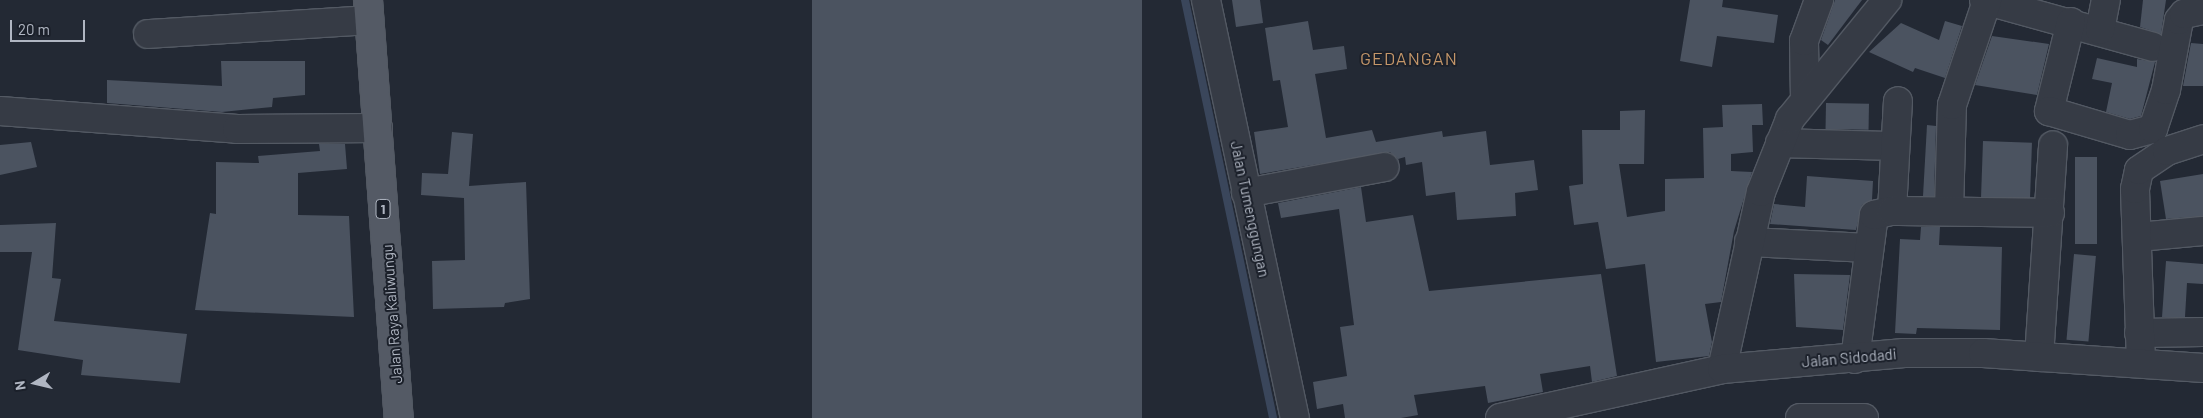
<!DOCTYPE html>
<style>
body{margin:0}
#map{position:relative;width:2203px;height:418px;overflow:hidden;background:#232934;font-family:Barlow,sans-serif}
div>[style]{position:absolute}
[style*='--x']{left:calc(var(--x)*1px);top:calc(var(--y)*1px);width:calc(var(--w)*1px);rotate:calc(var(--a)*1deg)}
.stream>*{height:8px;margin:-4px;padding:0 4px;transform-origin:4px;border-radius:4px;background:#3a465b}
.building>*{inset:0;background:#4b5360;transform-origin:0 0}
.roads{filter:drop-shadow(1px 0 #535963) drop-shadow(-1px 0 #535963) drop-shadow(0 1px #535963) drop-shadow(0 -1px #535963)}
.minor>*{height:28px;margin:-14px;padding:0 14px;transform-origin:14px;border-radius:14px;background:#363b45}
.major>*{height:28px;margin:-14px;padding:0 14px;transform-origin:14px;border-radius:14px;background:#545a65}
span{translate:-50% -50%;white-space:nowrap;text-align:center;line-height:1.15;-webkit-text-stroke:4px #1b202a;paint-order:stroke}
.shield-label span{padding:1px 4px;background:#1b202a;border:1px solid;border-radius:4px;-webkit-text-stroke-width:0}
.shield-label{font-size:14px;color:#b0b6c2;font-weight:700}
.street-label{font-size:15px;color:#b0b6c2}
.quarter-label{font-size:18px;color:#c49669;letter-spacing:1px}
.north{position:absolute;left:10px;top:358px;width:50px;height:50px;-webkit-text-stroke:4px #1b202a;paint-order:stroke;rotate:261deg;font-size:14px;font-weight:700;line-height:20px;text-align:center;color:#b0b6c2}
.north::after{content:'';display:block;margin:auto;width:18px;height:22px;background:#b0b6c2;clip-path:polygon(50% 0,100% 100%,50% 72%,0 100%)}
.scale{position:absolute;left:10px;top:20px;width:75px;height:22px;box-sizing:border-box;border:2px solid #b0b6c2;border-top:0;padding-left:6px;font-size:15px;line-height:18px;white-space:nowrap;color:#b0b6c2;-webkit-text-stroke:4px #1b202a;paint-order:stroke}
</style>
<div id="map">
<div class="stream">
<div style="--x:1185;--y:0;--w:427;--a:78.1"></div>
</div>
<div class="building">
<div style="left:812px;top:0;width:330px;height:419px"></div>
<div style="clip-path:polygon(1232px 0,1260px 0,1263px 23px,1236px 27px)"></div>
<div style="clip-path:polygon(1690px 0,1723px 0,1722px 7px,1778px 15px,1774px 43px,1717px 36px,1712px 67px,1680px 61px)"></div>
<div style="clip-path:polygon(1835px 0,1862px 0,1828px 45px,1821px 40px)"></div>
<div style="clip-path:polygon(2143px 0,2166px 0,2161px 34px,2140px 27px)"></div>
<div style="clip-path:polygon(1308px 21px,1313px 50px,1344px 46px,1347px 69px,1315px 74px,1326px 138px,1372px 130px,1376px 142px,1442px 131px,1443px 137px,1486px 131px,1490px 165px,1534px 160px,1538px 190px,1515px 193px,1516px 216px,1457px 220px,1455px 192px,1426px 196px,1422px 162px,1406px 165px,1405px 157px,1398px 159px,1390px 152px,1260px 174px,1254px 132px,1288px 127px,1280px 80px,1273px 81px,1265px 28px)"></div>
<div style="clip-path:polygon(1945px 21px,1962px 26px,1945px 78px,1915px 68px,1913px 72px,1869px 52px,1901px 23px,1939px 40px)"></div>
<div style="clip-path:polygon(1992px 36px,2049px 44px,2037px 95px,1975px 85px)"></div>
<div style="clip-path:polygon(2191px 43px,2203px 44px,2203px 86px,2183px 86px)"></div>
<div style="clip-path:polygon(2097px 58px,2137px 67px,2137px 59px,2155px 62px,2141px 116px,2130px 119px,2106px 112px,2112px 83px,2092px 79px)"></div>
<div style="clip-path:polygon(221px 61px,305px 61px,305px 95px,273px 98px,272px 107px,222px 112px,107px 103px,107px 80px,222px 86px)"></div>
<div style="left:1826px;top:103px;width:43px;height:26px;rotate:1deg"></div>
<div style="clip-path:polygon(1762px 104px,1763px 125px,1752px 125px,1753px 152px,1731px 154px,1731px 171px,1752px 172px,1734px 231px,1721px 302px,1705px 304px,1712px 342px,1709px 356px,1656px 362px,1645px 264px,1606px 269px,1598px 222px,1574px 225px,1569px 186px,1583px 184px,1582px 130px,1620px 130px,1620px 111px,1645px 110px,1644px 164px,1619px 164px,1627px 217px,1665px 211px,1665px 179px,1704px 178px,1703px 128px,1723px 127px,1722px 105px)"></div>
<div style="clip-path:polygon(1927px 125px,1936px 126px,1934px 196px,1923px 196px)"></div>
<div style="clip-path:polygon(452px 132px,473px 134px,469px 186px,526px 182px,530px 299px,505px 303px,504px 307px,433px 309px,432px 261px,465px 260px,464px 198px,421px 195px,422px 173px,448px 174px)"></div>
<div style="left:1983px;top:141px;width:49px;height:56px;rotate:2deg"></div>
<div style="clip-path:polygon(31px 142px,37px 167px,0 175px,0 145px)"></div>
<div style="clip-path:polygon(319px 144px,345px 144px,347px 169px,298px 173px,298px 215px,349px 216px,354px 317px,195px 310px,210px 213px,216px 214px,216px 162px,259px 163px,258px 156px,320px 151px)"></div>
<div style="left:2075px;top:157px;width:22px;height:87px"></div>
<div style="clip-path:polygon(2203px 174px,2203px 216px,2166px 219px,2160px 181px)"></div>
<div style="clip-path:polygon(1807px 176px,1873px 181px,1872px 200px,1862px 205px,1856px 230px,1770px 224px,1774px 204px,1805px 207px)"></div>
<div style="clip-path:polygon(1361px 187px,1366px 222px,1413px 215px,1429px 291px,1601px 274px,1617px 376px,1592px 382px,1590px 366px,1540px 374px,1543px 392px,1488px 403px,1485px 386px,1414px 395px,1418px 415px,1401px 418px,1345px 418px,1343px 404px,1317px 409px,1313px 382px,1347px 376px,1340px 327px,1354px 325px,1339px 209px,1281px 218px,1278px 203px)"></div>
<div style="clip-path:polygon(56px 223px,52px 278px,61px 279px,54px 321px,187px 334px,180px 383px,81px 375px,83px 360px,18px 350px,32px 252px,0 252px,0 225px)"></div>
<div style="clip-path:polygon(1921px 227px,1940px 227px,1939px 245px,2002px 247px,2000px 330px,1917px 328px,1916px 334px,1895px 333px,1900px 239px,1920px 240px)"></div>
<div style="left:2074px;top:254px;width:22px;height:86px;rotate:5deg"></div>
<div style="clip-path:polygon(2166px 261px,2203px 264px,2203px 284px,2187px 283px,2185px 317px,2162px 317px)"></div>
<div style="clip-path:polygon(1794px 274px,1850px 275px,1843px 330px,1796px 327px)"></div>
</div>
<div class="roads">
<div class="minor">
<div style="--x:1206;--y:0;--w:427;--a:78"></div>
<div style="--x:1984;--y:0;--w:175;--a:15.5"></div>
<div style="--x:2071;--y:22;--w:92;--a:103.9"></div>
<div style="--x:2049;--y:111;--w:84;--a:16.5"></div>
<div style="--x:2130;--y:135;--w:24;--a:-15"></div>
<div style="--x:2153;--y:129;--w:41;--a:-71.6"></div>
<div style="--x:2166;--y:90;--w:71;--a:-79.5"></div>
<div style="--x:2179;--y:20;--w:8;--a:-50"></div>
<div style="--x:2184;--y:14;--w:19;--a:-12"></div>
<div style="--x:2100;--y:30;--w:31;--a:-79"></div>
<div style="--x:148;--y:34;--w:221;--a:-3.6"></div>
<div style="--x:1805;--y:99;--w:58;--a:-91"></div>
<div style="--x:1804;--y:41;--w:44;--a:-69.9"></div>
<div style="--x:0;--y:111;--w:238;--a:4.3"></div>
<div style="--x:237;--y:129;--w:141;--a:-0.4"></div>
<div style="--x:1780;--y:143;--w:115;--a:1.5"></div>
<div style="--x:1246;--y:193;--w:141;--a:-10.6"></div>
<div style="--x:1892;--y:211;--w:110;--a:-86.9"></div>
<div style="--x:1949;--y:211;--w:106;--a:-88.4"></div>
<div style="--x:1952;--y:105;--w:110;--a:-71.4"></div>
<div style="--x:2138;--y:237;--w:65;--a:-5.3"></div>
<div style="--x:1749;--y:242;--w:120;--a:2.9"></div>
<div style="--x:2139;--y:333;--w:64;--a:-0.9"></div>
<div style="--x:2039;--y:357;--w:212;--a:-86.2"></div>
<div style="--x:1855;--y:359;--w:145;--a:-82.5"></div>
<div style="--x:1874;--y:215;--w:18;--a:-13"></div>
<div style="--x:1892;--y:211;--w:158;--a:0.7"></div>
<div style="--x:2141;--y:362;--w:173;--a:-92"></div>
<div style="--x:2135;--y:189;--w:19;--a:-78"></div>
<div style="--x:2139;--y:170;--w:34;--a:-34"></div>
<div style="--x:2167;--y:151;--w:38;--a:-18"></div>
<div style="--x:1722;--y:369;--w:181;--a:-77.6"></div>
<div style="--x:1761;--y:192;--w:79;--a:-68.3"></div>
<div style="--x:1790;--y:119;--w:154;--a:-50.8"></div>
<div style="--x:1500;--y:418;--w:227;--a:-12.4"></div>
<div style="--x:1722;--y:369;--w:183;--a:-5"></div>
<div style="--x:1904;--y:353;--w:79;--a:0"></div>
<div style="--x:1983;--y:353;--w:221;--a:3.9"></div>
<div style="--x:1800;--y:418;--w:64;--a:0"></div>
</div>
<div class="major">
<div style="--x:368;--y:0;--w:419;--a:85.8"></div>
</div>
</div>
<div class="shield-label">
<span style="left:383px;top:209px">1</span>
</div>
<div class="street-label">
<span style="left:1250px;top:209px;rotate:78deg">Jalan Tumenggungan</span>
<span style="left:392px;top:314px;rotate:-94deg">Jalan Raya Kaliwungu</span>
<span style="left:1849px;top:358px;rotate:-5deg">Jalan Sidodadi</span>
</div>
<div class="quarter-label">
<span style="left:1409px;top:58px">GEDANGAN</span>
</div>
<div class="north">N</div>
<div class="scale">20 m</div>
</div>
